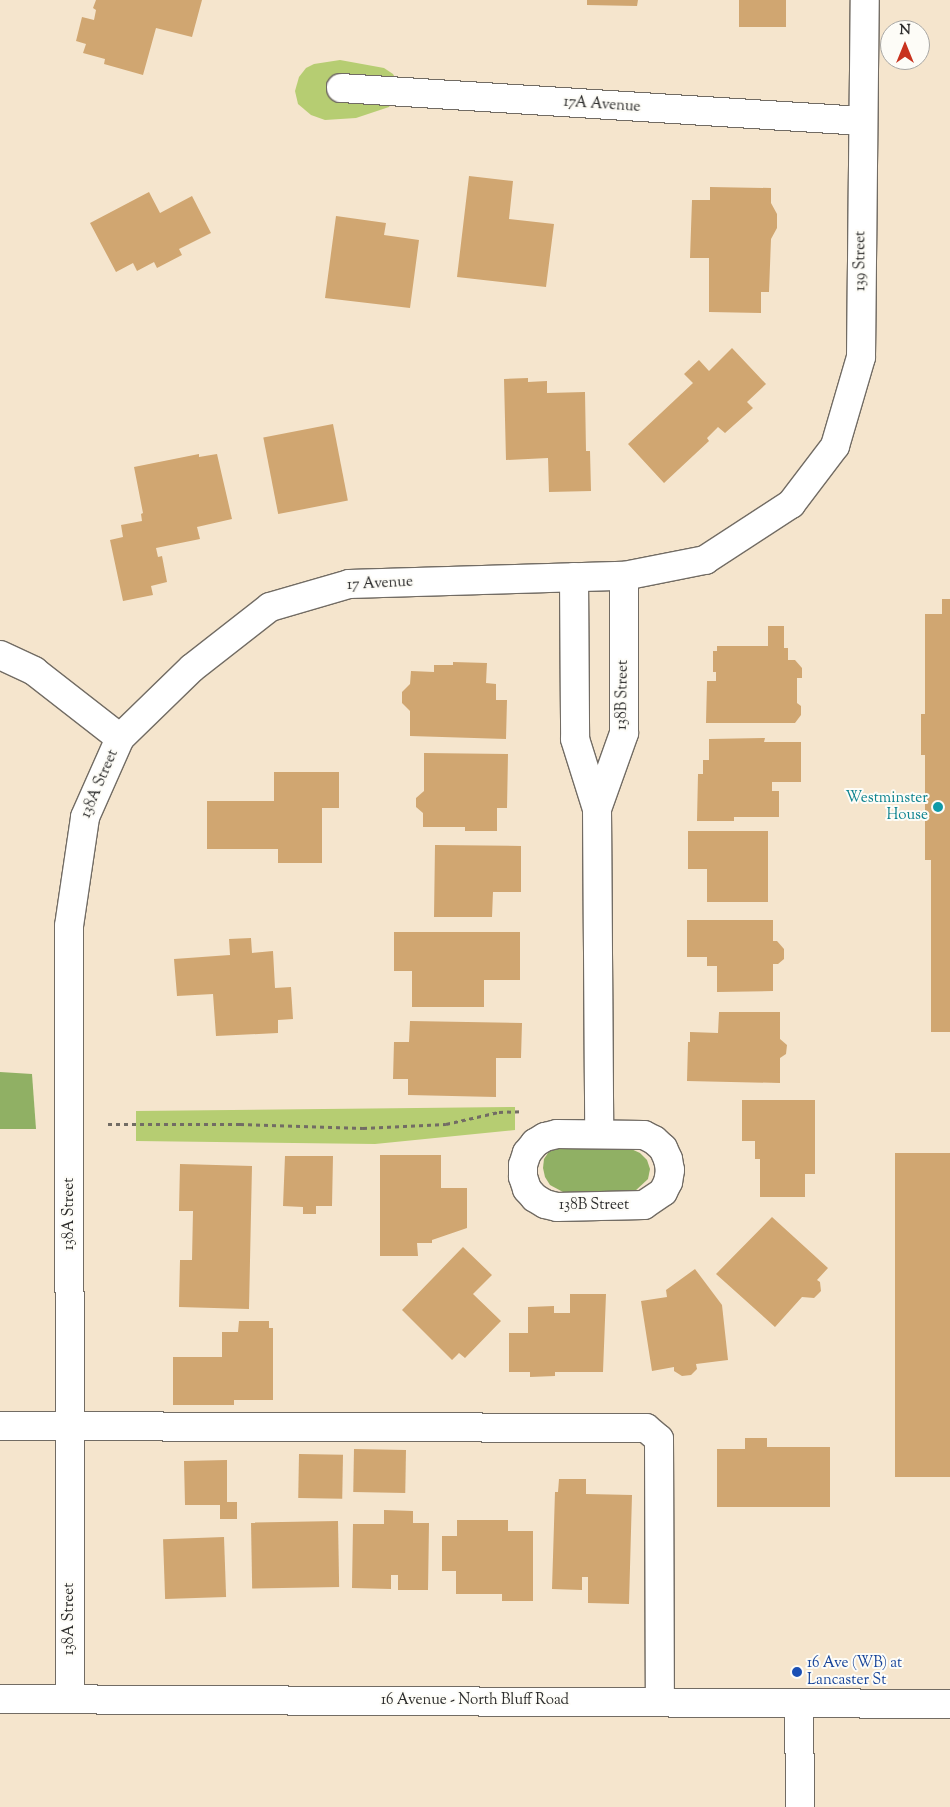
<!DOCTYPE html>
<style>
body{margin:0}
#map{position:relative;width:950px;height:1807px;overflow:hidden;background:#f5e5cd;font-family:"Sorts Mill Goudy",serif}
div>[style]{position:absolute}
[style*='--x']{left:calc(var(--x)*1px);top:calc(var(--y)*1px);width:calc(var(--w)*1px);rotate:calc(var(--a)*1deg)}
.green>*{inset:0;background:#b6cd72}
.forest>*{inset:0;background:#90b064}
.building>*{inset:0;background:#d0a671;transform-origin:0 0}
.path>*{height:3px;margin-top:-1.5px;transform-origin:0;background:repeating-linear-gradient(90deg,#726c64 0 4px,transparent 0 8px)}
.roads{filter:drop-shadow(1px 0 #726c64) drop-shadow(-1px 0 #726c64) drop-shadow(0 1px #726c64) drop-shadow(0 -1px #726c64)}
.minor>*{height:28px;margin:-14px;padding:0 14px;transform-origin:14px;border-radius:14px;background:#fff}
.major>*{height:28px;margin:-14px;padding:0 14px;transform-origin:14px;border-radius:14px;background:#fff}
.dots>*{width:14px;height:14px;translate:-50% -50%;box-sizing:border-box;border:2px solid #fdfcf7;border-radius:50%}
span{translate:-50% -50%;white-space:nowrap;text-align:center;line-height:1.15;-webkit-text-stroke:4px #fdfcf7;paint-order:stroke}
.street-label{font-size:15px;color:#2b2b2b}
.culture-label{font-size:15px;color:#0d838f}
.right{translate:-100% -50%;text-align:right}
.transit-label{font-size:15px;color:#164399}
.left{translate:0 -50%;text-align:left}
.north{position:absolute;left:880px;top:20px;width:50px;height:50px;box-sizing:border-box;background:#fdfcf7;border:1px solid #a9a8a5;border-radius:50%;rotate:0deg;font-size:14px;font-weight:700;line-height:20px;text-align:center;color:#2b2b2b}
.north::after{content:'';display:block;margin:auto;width:18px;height:22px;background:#c8321e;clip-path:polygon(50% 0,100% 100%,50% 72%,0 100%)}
</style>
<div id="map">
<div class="green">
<div style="clip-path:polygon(340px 60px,384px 68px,393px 74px,398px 83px,398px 93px,389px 107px,356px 118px,325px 120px,311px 115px,298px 104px,295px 91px,299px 77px,306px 68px,314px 64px)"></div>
<div style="clip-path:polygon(515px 1107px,515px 1130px,375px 1144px,136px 1141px,136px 1111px)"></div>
</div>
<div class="forest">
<div style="clip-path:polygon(0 1072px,32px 1074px,36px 1129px,0 1129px)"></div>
<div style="clip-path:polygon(563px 1147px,629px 1148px,640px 1153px,647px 1160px,650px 1169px,648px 1179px,634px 1192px,563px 1192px,550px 1185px,545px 1177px,543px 1168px,544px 1159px,550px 1150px)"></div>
</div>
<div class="building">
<div style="clip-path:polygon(96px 0,202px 0,192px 37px,156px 28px,143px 75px,104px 64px,105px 59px,83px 53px,86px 44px,76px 41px,82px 17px,94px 20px,96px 10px,93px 8px)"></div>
<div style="clip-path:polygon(587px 0,638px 0,637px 6px,587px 5px)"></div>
<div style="left:739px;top:0;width:47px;height:27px"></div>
<div style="clip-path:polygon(469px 176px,513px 181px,509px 219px,554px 224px,546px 287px,457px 277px)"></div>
<div style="clip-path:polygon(710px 187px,771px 188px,771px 203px,777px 214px,777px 228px,771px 239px,769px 292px,761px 292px,761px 313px,709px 312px,709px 258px,690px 258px,692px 200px,710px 200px)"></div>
<div style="clip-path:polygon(149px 192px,160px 213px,192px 196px,211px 233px,179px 249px,182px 255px,157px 268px,154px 262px,137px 271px,133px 263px,116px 272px,90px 223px)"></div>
<div style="clip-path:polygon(336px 216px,386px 223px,384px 235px,419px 240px,410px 308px,325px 298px)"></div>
<div style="clip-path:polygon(732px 348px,766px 384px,747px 402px,753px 408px,725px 433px,718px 427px,707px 438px,709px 441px,664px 483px,628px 444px,693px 383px,684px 374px,699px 360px,709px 371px)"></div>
<div style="clip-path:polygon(528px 378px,528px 382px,547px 381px,547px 393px,585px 392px,586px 451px,590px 451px,591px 491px,549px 492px,548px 458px,506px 460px,504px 379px)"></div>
<div style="left:333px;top:424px;width:78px;height:71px;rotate:79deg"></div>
<div style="clip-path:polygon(199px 454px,199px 457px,217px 454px,232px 519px,197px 527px,200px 539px,156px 548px,158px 557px,162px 556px,167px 582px,151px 586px,153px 595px,123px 601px,110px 540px,123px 537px,121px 525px,142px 521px,141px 514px,143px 513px,134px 467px)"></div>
<div style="clip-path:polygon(942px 599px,950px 599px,950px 1032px,931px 1032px,931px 860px,925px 860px,925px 755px,921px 755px,921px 714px,925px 714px,925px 614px,942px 614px)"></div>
<div style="clip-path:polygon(768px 626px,784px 626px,784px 648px,788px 648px,788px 660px,795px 660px,802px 668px,802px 678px,797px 678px,797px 703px,801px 706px,801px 715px,795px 723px,706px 723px,707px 681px,716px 681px,716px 672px,713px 672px,713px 651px,717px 651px,717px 646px,768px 646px)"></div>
<div style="clip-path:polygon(453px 662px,487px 663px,486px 683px,496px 684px,496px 700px,507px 700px,506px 739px,410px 736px,410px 711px,402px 703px,402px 692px,410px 684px,411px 671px,434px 672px,434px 665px,453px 665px)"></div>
<div style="clip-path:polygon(765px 738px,764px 742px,801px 742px,801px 782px,772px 782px,772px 791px,779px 791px,779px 817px,734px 817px,734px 821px,697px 821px,698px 774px,703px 774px,703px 760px,709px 760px,709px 739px)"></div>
<div style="clip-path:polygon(424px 753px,508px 754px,507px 808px,497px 808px,497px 831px,465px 831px,465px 827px,423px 827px,423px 813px,416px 807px,416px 798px,424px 791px)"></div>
<div style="clip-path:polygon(274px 772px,339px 772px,339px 808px,322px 808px,322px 863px,278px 863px,278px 849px,207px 849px,207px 801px,274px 801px)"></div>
<div style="clip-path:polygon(688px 831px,768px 831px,768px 902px,707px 902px,707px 869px,688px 869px)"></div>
<div style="clip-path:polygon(435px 845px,521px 846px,521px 892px,493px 892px,492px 917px,434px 917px)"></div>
<div style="clip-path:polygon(687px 920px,773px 920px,773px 941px,777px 941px,784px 949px,784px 959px,778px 964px,773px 964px,773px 991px,717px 992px,717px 966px,707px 966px,707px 957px,687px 957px)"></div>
<div style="clip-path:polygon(394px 932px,520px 932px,520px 980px,484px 980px,484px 1007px,412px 1007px,412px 971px,394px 971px)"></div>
<div style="clip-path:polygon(251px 938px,252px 953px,273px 951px,275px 988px,291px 987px,293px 1019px,278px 1020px,278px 1033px,216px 1036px,213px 994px,177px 996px,174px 959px,230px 955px,229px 939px)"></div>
<div style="clip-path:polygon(719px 1012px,780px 1012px,780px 1039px,787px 1045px,786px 1054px,780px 1058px,780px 1083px,687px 1081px,688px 1042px,690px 1042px,690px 1032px,718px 1033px)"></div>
<div style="clip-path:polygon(410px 1021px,522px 1023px,521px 1058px,496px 1058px,496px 1097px,408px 1095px,408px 1079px,393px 1079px,394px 1042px,409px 1042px)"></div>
<div style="clip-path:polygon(742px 1100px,815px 1100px,815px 1174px,805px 1174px,805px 1197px,760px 1197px,760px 1159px,755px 1159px,755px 1141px,742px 1141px)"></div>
<div style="left:895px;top:1153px;width:55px;height:324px"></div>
<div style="clip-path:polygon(380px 1155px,441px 1155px,441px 1188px,467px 1188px,467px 1228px,432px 1240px,432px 1243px,417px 1243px,418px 1256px,380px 1256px)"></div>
<div style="clip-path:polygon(285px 1156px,333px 1156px,332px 1206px,316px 1206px,316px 1214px,303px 1214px,303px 1207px,283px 1206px)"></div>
<div style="clip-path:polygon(180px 1164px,252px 1166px,249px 1309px,179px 1307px,180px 1260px,192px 1260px,193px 1211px,179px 1211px)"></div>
<div style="clip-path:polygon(772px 1217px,828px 1268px,817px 1280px,820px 1282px,821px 1291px,814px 1298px,802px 1297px,775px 1327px,716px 1274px)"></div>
<div style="clip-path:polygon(463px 1247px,492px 1275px,473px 1294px,501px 1321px,465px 1358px,459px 1353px,452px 1360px,402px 1310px)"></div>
<div style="clip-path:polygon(695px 1269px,722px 1305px,728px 1360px,696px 1364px,697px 1369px,691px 1375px,682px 1376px,674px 1371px,674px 1367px,652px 1371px,641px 1301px,667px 1297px,666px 1290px)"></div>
<div style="clip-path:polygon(570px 1294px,606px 1294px,603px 1372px,555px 1372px,555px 1376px,530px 1377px,530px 1372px,509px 1372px,509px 1333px,528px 1333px,528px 1307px,554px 1306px,554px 1313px,570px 1313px)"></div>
<div style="clip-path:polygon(239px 1321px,269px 1321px,269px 1328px,273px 1328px,273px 1400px,234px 1400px,234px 1405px,173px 1405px,173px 1357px,222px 1357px,222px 1332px,238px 1332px)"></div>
<div style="clip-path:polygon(745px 1438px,767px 1438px,767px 1447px,830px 1447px,830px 1507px,717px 1507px,717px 1449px,745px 1449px)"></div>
<div style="left:354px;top:1449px;width:52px;height:43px;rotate:1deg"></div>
<div style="left:299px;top:1454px;width:44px;height:44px;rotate:1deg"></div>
<div style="clip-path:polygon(227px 1460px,227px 1502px,237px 1502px,237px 1519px,220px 1519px,220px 1505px,185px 1505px,184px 1461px)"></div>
<div style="clip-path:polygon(559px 1479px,586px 1479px,586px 1494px,632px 1495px,629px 1604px,588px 1603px,588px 1577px,582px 1577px,582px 1590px,552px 1589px,555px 1492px,558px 1492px)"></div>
<div style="clip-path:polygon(384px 1510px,413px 1511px,413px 1523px,429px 1523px,428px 1590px,398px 1590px,398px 1575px,391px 1575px,391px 1589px,352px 1588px,353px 1524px,384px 1524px)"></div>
<div style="clip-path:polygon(457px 1520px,508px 1520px,508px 1531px,533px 1531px,533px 1601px,502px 1601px,502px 1594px,456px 1594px,456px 1571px,442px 1571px,442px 1536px,457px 1536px)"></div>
<div style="left:338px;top:1521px;width:66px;height:87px;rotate:89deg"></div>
<div style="left:224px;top:1537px;width:60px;height:61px;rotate:88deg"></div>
</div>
<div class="path">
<div style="--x:108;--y:1124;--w:132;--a:0"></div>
<div style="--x:240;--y:1124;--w:123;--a:1.9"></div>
<div style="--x:363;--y:1128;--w:83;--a:-2.8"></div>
<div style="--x:446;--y:1124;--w:54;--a:-12.8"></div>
<div style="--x:499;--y:1112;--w:23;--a:-2"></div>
</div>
<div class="roads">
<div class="minor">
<div style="--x:341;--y:88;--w:523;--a:3.62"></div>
<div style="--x:574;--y:577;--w:162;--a:89.6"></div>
<div style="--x:575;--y:739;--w:73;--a:72.6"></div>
<div style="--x:597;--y:809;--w:325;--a:89.6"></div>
<div style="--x:0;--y:655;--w:38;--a:25"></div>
<div style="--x:34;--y:671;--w:109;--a:37.9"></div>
<div style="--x:597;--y:809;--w:81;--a:-70.4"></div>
<div style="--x:624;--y:733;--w:157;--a:-90"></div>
<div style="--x:557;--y:1134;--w:87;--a:0.7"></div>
<div style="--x:644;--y:1135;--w:11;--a:27"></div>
<div style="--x:654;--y:1140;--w:12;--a:42"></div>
<div style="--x:663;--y:1148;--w:12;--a:66"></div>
<div style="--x:668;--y:1159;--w:11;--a:80"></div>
<div style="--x:670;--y:1170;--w:12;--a:99"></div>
<div style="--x:668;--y:1182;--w:11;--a:117"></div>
<div style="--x:663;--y:1192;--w:23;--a:146"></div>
<div style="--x:644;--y:1205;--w:87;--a:178.7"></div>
<div style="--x:557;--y:1207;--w:12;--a:-166"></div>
<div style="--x:545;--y:1204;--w:12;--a:-149"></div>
<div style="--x:535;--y:1198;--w:12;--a:-132"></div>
<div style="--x:527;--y:1189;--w:13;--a:-108"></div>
<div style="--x:523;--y:1177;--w:12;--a:-90"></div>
<div style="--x:523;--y:1165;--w:13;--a:-72"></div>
<div style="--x:527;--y:1153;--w:13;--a:-51"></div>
<div style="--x:535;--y:1143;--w:12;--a:-31"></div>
<div style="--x:545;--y:1137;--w:12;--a:-14"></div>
<div style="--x:0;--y:1426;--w:646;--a:0.18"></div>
<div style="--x:646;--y:1428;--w:17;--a:40"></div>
<div style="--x:659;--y:1439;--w:263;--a:89.8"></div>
<div style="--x:70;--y:1699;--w:773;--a:-90.07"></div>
<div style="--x:69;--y:926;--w:110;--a:-81.6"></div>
<div style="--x:85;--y:817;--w:86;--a:-66.1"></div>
<div style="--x:120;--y:738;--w:100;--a:-44.2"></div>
<div style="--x:192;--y:668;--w:99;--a:-38"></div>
<div style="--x:270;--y:607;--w:82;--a:-16.2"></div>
<div style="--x:349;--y:584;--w:275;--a:-1.7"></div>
<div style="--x:624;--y:576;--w:83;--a:-11.2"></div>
<div style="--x:705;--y:560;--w:103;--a:-33.1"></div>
<div style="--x:791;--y:504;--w:73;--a:-52.8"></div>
<div style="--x:835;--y:446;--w:93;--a:-73.7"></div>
<div style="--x:861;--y:357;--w:357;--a:-89.4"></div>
<div style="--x:799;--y:1704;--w:103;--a:89.4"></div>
</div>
<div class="major">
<div style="--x:0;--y:1699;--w:950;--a:0.3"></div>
</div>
</div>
<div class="dots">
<div style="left:938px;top:807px;background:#0f9aa8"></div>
<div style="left:797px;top:1672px;background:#1a4fb4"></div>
</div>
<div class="street-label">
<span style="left:602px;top:105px;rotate:4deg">17A Avenue</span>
<span style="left:861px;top:261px;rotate:-90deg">139 Street</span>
<span style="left:380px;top:584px;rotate:-3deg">17 Avenue</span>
<span style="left:623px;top:695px;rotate:-89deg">138B Street</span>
<span style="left:100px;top:784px;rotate:-67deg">138A Street</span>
<span style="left:594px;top:1206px">138B Street</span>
<span style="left:70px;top:1214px;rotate:-90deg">138A Street</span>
<span style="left:70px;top:1619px;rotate:-90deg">138A Street</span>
<span style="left:475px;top:1701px">16 Avenue - North Bluff Road</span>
</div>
<div class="culture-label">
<span class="right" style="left:928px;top:807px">Westminster<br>House</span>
</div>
<div class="transit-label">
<span class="left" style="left:807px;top:1672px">16 Ave (WB) at<br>Lancaster St</span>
</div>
<div class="north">N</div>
</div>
